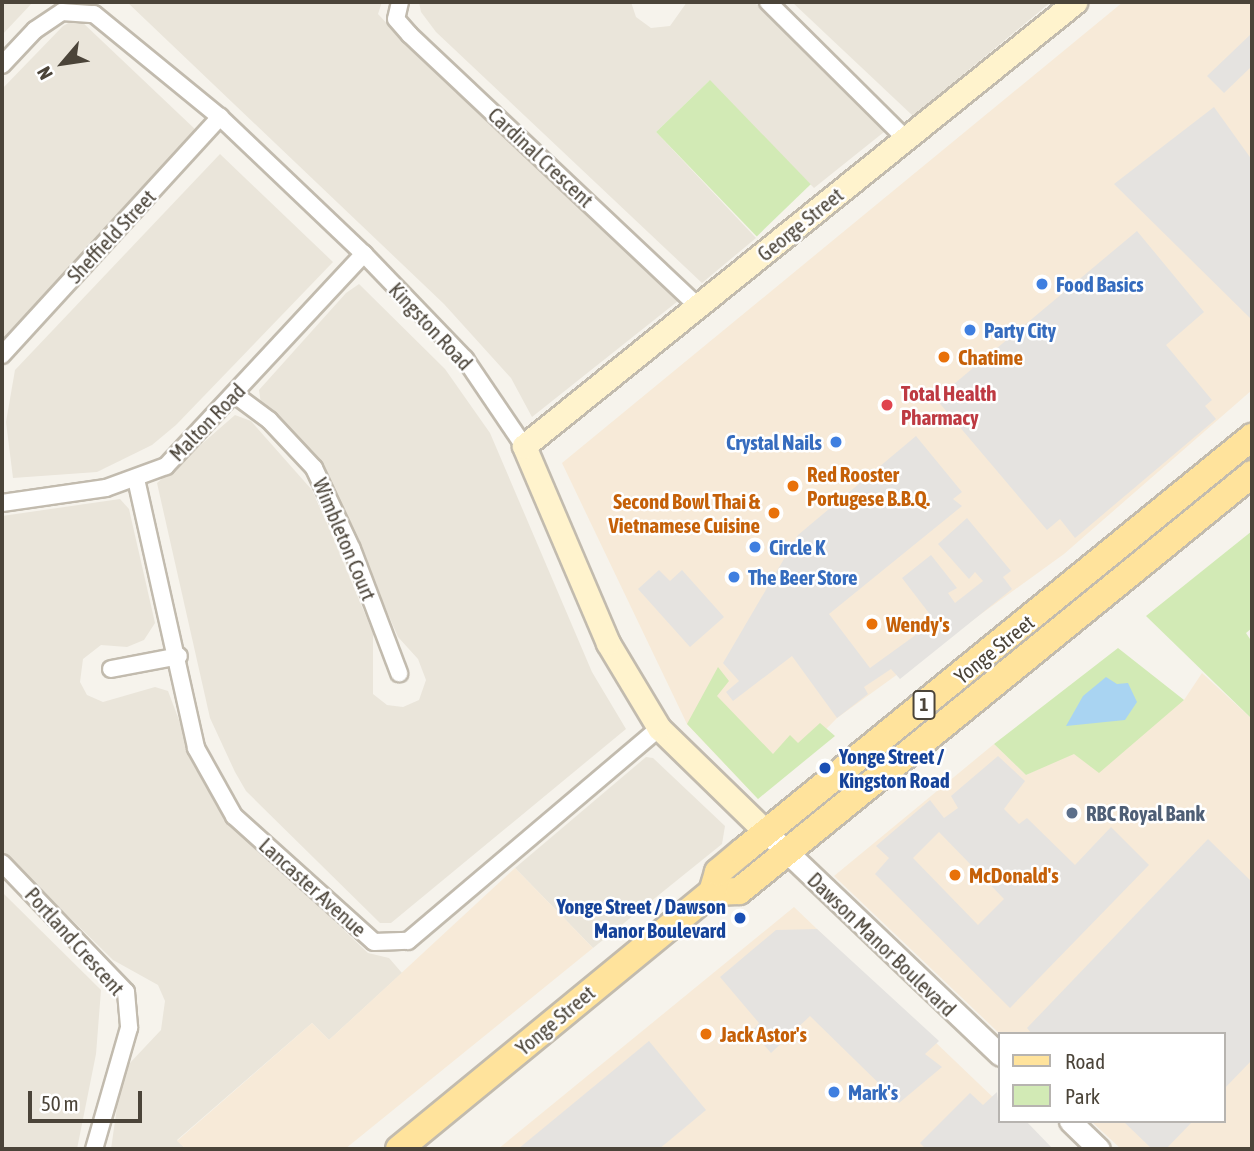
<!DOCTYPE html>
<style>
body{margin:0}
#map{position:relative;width:1254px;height:1151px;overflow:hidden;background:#f6f3ec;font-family:"Asap Condensed",sans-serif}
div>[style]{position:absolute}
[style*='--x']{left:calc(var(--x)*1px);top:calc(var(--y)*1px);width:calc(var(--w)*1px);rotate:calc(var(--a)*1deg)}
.residential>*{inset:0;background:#eae5da}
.commercial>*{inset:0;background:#f7ead8}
.green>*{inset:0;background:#d2eab5;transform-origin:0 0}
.parking>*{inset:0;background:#e5e3e0}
.water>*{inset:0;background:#a9d4f2}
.roads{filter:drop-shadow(2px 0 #c2bbae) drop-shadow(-2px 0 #c2bbae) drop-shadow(0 2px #c2bbae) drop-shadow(0 -2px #c2bbae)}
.minor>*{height:16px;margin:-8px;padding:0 8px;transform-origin:8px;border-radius:8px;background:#fff}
.tertiary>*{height:21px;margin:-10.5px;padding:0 10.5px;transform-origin:10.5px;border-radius:10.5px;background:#fff}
.secondary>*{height:23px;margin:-11.5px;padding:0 11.5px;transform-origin:11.5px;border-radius:11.5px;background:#fff3cd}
.primary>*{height:26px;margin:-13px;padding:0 13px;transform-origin:13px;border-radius:13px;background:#ffe39c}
.dots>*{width:19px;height:19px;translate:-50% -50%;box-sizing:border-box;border:4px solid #fff;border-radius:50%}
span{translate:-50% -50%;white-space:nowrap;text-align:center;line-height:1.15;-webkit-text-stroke:5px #fff;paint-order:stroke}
.shield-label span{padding:2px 5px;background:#fff;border:2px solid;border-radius:5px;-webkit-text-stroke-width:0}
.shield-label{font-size:19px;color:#4b4439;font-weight:700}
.street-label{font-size:21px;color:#4b4439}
.shop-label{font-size:21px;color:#366cbe;font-weight:700}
.left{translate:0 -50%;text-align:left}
.right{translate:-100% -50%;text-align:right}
.food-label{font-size:21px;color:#c56008;font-weight:700}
.health-label{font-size:21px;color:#be3a42;font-weight:700}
.transit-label{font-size:21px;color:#164399;font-weight:700}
.service-label{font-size:21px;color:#4e5e75;font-weight:700}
.frame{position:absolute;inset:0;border:4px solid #4b4439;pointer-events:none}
.legend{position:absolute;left:998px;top:1032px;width:228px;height:91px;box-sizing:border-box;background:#fff;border:2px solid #b7b4b0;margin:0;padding:9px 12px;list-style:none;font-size:21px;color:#4b4439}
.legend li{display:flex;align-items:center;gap:14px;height:35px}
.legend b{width:35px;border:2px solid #b7b4b0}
.north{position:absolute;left:28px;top:28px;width:70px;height:70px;-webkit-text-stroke:5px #fff;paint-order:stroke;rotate:241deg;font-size:19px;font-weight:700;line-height:28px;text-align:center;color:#4b4439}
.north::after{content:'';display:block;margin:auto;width:24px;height:32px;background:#4b4439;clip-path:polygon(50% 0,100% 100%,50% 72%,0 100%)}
.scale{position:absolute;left:28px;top:1091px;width:114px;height:32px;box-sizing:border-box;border:4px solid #4b4439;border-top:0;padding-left:9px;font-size:21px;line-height:24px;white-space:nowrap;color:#4b4439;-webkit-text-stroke:5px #fff;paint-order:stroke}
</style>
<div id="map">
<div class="residential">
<div style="clip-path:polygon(2px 2px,33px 2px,2px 35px)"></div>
<div style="clip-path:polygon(127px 2px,382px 2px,378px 14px,393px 30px,416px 47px,678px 301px,532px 417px,511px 378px,444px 304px)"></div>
<div style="clip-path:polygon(419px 2px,631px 2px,636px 17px,651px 28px,670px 26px,687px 2px,754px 2px,878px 119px,884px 132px,814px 188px,709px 81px,656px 132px,756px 238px,702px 283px,436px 32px,421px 12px)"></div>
<div style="clip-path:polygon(792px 2px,1051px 2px,913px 116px)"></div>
<div style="clip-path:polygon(74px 20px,81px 21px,198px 132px,2px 341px,2px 89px,63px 26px)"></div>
<div style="clip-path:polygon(220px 154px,333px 262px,176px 425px,152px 445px,97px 472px,13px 478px,6px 422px,15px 370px)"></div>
<div style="clip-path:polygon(359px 284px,445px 369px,490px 433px,592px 672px,626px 729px,391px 923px,380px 923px,246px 791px,235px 772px,210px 718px,157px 483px,235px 415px,251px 421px,312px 490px,329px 528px,373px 633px,373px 694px,387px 705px,403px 707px,419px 700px,426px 680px,418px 659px,398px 637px,335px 491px,307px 450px,261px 404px,259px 390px,346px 293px)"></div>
<div style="clip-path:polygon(120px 499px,129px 509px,155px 623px,144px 640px,127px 647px,101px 645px,83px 659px,80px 682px,87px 695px,103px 702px,155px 687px,168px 691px,196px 765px,233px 825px,368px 953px,389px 958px,402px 973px,329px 1040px,312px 1023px,177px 1140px,186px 1149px,111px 1149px,119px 1093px,128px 1065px,161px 1030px,165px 1001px,158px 985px,113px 960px,2px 851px,2px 516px)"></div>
<div style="clip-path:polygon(646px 757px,653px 758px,725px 826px,722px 844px,593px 948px,515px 868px)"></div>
<div style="clip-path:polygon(2px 892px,101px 990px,96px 1054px,77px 1149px,2px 1149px)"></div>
</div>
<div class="commercial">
<div style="clip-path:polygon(1123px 2px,1252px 2px,1252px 390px,1064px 554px,837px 718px,758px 799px,687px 724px,562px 463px)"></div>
<div style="clip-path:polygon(1202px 673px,1252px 719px,1252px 1149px,1121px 1149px,1091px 1121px,1224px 1121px,1224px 1034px,1000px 1034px,834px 876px,994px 744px,1026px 775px,1184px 700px)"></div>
<div style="clip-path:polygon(515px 868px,593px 948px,345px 1149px,186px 1149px,177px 1141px,312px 1023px,329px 1040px)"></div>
<div style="clip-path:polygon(794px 907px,1000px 1104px,1000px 1121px,1048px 1149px,498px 1149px)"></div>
</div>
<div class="green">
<div style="left:710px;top:80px;width:145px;height:75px;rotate:46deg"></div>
<div style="clip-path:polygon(1252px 531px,1252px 628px,1246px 633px,1252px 642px,1252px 719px,1146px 616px)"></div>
<div style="clip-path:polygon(1118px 648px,1184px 700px,1099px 773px,1074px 754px,1026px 775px,994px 744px)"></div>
<div style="clip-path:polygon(718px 667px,729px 681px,717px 696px,773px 754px,790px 735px,798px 743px,820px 723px,835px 736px,758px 799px,687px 724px)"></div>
</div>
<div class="parking">
<div style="clip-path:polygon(1252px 33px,1252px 66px,1224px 93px,1207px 76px)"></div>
<div style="clip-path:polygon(1214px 107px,1252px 160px,1252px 320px,1114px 184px)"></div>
<div style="clip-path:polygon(1137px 231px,1204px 312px,1166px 345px,1212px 400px,1205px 406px,1216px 419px,1075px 538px,1060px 519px,1047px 530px,936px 399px)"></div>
<div style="clip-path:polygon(916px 436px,962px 492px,953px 499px,962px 506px,829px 614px,870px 668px,935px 621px,902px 578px,931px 555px,957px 588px,948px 593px,955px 603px,983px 581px,975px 572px,969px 579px,938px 544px,967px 518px,1011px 571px,1003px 577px,1012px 589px,900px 679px,891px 669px,864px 687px,868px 694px,837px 718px,792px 656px,733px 701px,726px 692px,739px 681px,723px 663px,798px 535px)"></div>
<div style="clip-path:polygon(659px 570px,670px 581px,682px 570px,724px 617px,690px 647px,638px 589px)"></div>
<div style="clip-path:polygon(evenodd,998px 756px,1025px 781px,1004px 809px,1019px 824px,1027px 818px,1075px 865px,1111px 827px,1149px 865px,1010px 1008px,875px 874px,889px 858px,876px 846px,930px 800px,944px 818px,958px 808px,951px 796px,998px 756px,939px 832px,1004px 899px,978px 925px,913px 858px,939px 832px)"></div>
<div style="clip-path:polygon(1208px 839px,1252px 882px,1252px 1060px,1224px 1089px,1224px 1034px,1032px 1034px,1027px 1028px)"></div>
<div style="clip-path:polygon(817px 929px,939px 1041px,925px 1054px,942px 1067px,899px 1103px,810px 1016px,771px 1053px,752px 1031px,759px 1023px,720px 977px,776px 930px)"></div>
<div style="clip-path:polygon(649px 1041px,706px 1110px,659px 1149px,518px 1149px)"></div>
<div style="clip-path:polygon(997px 1092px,1000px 1121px,1026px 1121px,1053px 1149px,926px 1149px,920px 1143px,970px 1093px,983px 1105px)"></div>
<div style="clip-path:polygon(1123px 1121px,1193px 1121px,1166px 1149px,1152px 1149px)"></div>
</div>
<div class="water">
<div style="clip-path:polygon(1106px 677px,1117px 684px,1128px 683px,1137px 702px,1125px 720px,1066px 726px,1083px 696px)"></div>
</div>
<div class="roads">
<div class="minor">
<div style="--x:400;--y:2;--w:17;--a:103"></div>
<div style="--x:396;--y:19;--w:21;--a:49"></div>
<div style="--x:410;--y:35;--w:397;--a:43.3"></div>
<div style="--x:768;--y:2;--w:193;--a:44.8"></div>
<div style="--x:2;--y:65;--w:48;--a:-46.7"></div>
<div style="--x:35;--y:30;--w:32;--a:-34"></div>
<div style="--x:62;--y:12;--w:32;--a:4"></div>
<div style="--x:94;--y:14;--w:163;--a:39.3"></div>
<div style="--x:220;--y:117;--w:199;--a:43.6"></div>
<div style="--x:364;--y:254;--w:146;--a:46.1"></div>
<div style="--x:465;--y:359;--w:105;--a:55.9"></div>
<div style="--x:2;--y:355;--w:323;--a:-47.5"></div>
<div style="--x:234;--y:394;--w:44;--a:36.6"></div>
<div style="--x:269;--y:420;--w:66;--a:46.8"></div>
<div style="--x:314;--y:468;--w:89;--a:64.9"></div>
<div style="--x:352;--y:549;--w:133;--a:69.2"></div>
<div style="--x:136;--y:479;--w:276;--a:77.4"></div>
<div style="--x:196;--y:748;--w:78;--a:60.8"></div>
<div style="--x:234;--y:816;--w:188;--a:42"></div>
<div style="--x:374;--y:942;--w:34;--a:-2"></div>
<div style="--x:408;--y:941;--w:329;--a:-40.3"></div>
<div style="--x:2;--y:503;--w:105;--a:-8.2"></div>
<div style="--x:106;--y:488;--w:64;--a:-20.1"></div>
<div style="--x:166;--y:466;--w:290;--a:-47"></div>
<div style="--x:111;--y:669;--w:69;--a:-10.8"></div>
<div style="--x:2;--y:863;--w:179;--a:46.1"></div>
<div style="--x:126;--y:992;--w:36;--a:85"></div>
<div style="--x:129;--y:1028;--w:126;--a:106.1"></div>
</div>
<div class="tertiary">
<div style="--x:766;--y:832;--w:323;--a:43.6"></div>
<div style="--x:1070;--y:1121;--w:40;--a:44"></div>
</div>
<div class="secondary">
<div style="--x:766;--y:832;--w:149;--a:-135.8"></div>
<div style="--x:659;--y:728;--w:99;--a:-121"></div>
<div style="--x:608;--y:643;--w:214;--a:-113.1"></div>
<div style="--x:524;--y:446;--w:708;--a:-38.86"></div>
</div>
<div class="primary">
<div style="--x:712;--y:892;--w:27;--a:-2"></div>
<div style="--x:739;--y:891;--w:661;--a:-39.11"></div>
<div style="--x:399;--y:1149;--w:405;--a:-39.4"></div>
<div style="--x:712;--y:892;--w:21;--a:-73"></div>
<div style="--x:718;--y:872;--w:31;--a:-40"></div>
<div style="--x:742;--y:852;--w:658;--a:-39.14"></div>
</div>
</div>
<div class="dots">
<div style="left:1042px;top:284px;background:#3f7fe0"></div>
<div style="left:970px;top:330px;background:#3f7fe0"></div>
<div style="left:944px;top:357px;background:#e8710a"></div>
<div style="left:887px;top:405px;background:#e0444e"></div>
<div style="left:836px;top:442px;background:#3f7fe0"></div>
<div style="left:793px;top:486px;background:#e8710a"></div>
<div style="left:774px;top:513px;background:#e8710a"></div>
<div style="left:755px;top:547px;background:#3f7fe0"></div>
<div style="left:734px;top:577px;background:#3f7fe0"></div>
<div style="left:872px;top:624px;background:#e8710a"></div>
<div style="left:825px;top:768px;background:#1a4fb4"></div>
<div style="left:1072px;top:813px;background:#5c6f8a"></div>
<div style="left:955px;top:875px;background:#e8710a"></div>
<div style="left:740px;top:918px;background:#1a4fb4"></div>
<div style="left:706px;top:1034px;background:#e8710a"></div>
<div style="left:834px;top:1092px;background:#3f7fe0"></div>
</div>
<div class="shield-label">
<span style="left:924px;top:705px">1</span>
</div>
<div class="street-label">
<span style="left:541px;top:157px;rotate:43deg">Cardinal Crescent</span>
<span style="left:800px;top:224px;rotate:-39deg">George Street</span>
<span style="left:111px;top:236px;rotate:-47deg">Sheffield Street</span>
<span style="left:431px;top:326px;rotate:47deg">Kingston Road</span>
<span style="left:207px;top:422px;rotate:-46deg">Malton Road</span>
<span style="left:345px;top:539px;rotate:67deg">Wimbleton Court</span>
<span style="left:994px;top:649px;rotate:-39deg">Yonge Street</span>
<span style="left:313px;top:887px;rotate:42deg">Lancaster Avenue</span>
<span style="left:75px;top:941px;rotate:48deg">Portland Crescent</span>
<span style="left:882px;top:944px;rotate:44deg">Dawson Manor Boulevard</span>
<span style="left:555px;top:1020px;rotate:-40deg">Yonge Street</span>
</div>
<div class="shop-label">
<span class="left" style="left:1056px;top:284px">Food Basics</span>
<span class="left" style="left:984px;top:330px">Party City</span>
<span class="right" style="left:822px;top:442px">Crystal Nails</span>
<span class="left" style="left:769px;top:547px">Circle K</span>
<span class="left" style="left:748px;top:577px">The Beer Store</span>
<span class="left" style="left:848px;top:1092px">Mark's</span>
</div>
<div class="food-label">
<span class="left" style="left:958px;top:357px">Chatime</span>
<span class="left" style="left:807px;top:486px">Red Rooster<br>Portugese B.B.Q.</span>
<span class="right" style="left:760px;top:513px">Second Bowl Thai &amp;<br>Vietnamese Cuisine</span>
<span class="left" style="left:886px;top:624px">Wendy's</span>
<span class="left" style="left:969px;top:875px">McDonald's</span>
<span class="left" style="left:720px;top:1034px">Jack Astor's</span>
</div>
<div class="health-label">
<span class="left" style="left:901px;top:405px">Total Health<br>Pharmacy</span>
</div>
<div class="transit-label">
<span class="left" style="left:839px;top:768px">Yonge Street /<br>Kingston Road</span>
<span class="right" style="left:726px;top:918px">Yonge Street / Dawson<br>Manor Boulevard</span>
</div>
<div class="service-label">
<span class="left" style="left:1086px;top:813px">RBC Royal Bank</span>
</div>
<div class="frame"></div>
<ul class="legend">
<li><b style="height:9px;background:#ffe39c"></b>Road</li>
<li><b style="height:19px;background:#d2eab5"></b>Park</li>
</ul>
<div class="north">N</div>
<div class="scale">50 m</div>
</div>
